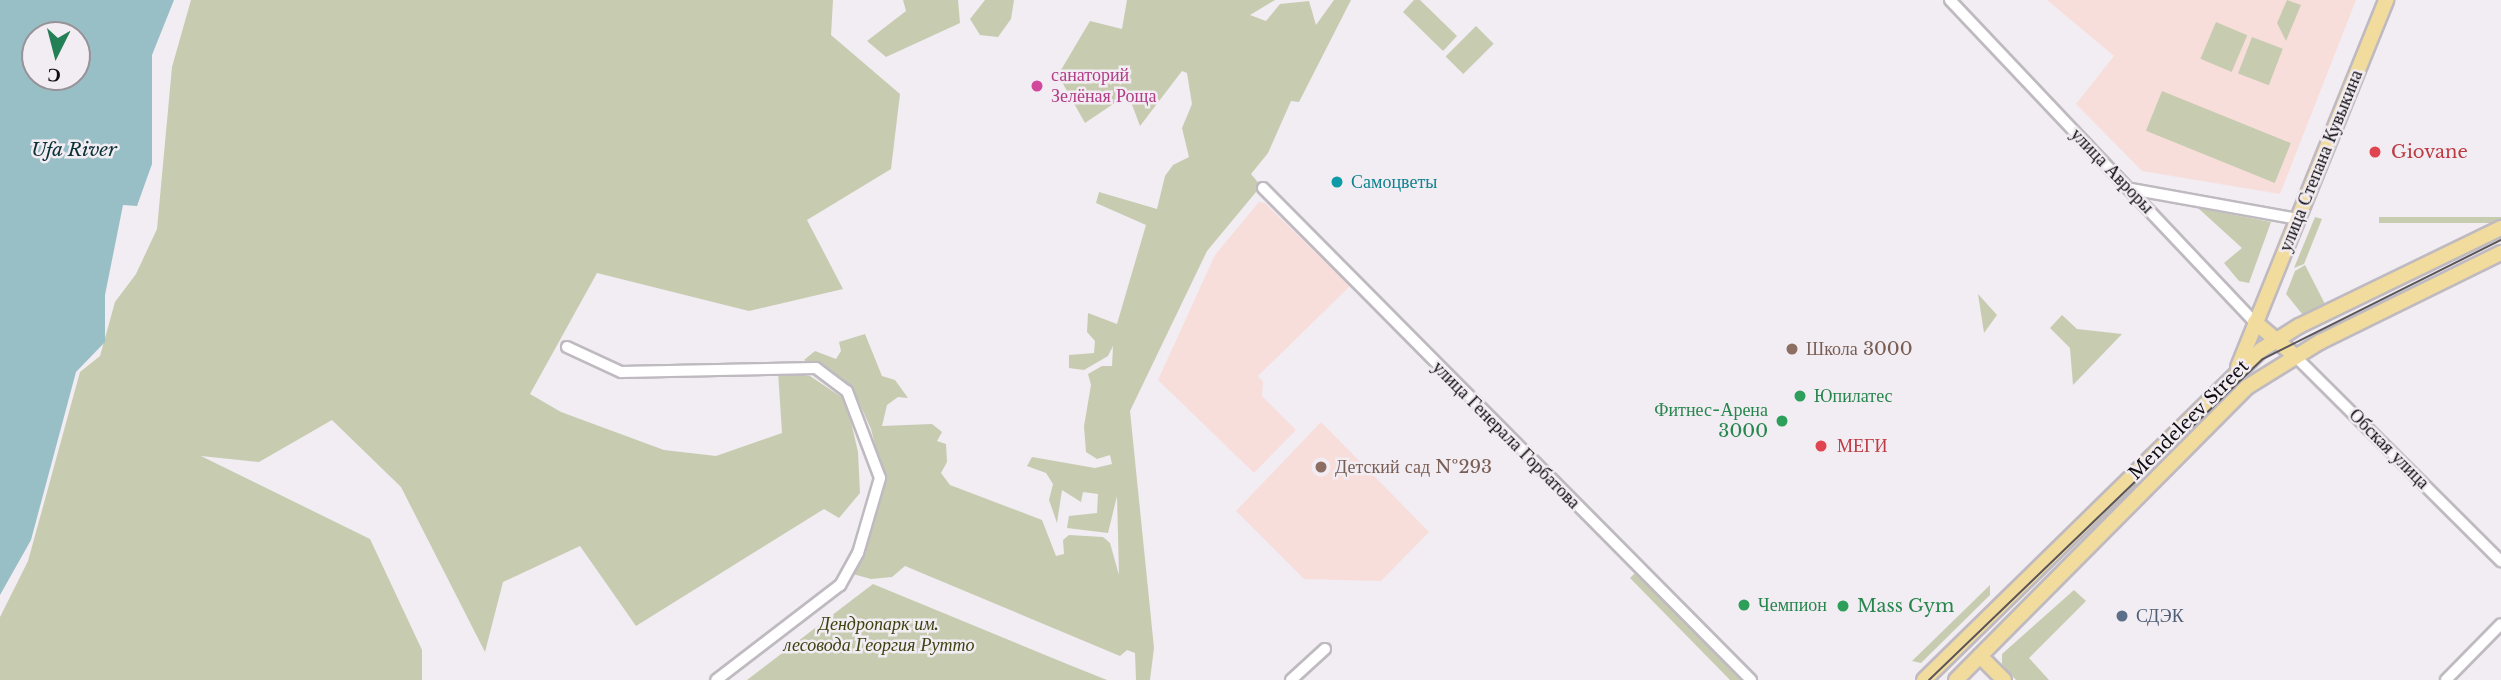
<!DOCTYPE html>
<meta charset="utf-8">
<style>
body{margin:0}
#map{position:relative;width:2501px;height:680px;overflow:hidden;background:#f2ecf3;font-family:"Libre Baskerville",serif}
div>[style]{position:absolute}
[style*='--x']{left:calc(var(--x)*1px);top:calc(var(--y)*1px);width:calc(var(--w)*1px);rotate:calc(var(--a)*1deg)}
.education>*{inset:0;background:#f8deda}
.green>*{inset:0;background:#c7ccb0;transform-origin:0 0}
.water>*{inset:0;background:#99bfc6}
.roads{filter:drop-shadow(2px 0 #bfbac0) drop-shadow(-2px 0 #bfbac0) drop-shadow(0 2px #bfbac0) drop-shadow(0 -2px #bfbac0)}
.minor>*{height:10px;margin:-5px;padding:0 5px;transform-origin:5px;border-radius:5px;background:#fff}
.major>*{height:14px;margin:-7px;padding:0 7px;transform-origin:7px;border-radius:7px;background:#f2dc9d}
.tram>*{height:2px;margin:-1px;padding:0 1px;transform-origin:1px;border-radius:1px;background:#595559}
.dots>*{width:19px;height:19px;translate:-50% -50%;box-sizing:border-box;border:4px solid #f2ecf3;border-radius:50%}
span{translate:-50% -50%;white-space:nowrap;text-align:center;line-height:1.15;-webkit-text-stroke:5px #f2ecf3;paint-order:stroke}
.hotel-label{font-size:18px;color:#b23c85}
.left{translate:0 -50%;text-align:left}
.health-label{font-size:18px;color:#be3a42}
.street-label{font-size:18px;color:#0e0c0e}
.culture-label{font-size:18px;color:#0d838f}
.education-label{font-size:18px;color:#785e54}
.leisure-label{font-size:18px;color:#27864d}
.right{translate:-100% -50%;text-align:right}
.service-label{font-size:18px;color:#4e5e75}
.park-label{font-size:18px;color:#3d420f;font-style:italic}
.water-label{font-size:19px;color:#093136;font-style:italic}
.north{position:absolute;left:21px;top:21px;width:70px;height:70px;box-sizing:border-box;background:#f2ecf3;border:2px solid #979297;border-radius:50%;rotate:186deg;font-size:19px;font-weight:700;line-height:28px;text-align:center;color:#0e0c0e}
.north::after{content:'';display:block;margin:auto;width:24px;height:32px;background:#227f56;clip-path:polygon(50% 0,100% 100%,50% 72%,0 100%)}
</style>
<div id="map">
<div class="education">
<div style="clip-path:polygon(2047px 0,2356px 0,2280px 194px,2142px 171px,2076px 104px,2114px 56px)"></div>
<div style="clip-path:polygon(1259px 202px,1265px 203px,1350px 286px,1258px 376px,1263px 382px,1262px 396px,1296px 430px,1254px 473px,1158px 380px,1215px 255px)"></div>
<div style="clip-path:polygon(1321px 422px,1429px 532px,1381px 581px,1304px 579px,1236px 511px)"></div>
</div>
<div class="green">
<div style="clip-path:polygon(191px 0,833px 0,831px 35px,900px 94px,891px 169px,807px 220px,843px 289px,749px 311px,597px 273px,530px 394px,561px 412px,664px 450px,716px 456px,782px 433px,778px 371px,810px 376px,846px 400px,858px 452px,860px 493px,839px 518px,824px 509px,636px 626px,580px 546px,503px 582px,485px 652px,401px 487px,332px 420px,259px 462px,201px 456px,370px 539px,422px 650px,422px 680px,0 680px,0 617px,28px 561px,80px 372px,100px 356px,115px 302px,136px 274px,157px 229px,172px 67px)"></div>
<div style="clip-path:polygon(903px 0,958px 0,960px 23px,886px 57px,867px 41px,906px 11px)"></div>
<div style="clip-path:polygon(985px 0,1014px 0,1011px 19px,998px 37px,980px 35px,970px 19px)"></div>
<div style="clip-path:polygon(1127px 0,1275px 0,1250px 15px,1266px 21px,1280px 4px,1309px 1px,1316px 25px,1334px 0,1351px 0,1299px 102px,1291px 101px,1268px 153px,1251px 174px,1261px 186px,1207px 251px,1130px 411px,1154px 648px,1150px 680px,1136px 680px,1135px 653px,1127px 650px,1120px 656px,905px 566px,892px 577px,871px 579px,849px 573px,883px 476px,871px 429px,854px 391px,804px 360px,815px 351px,836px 359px,841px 351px,839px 342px,865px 334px,882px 376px,895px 380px,908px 398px,898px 397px,887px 405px,882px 426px,932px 424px,942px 432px,937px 441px,946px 444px,947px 462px,941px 473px,950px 485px,1042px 520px,1056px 556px,1064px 554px,1063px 540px,1069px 535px,1103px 537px,1110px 543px,1119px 575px,1117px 496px,1108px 533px,1067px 528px,1069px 516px,1097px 513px,1098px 494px,1083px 492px,1081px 502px,1062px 490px,1057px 523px,1049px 500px,1053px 484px,1046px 473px,1027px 466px,1032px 457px,1095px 468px,1112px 464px,1110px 455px,1097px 459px,1086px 452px,1084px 426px,1091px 385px,1088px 374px,1102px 366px,1112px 366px,1113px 346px,1108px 356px,1084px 370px,1069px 368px,1069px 355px,1094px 353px,1095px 341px,1087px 332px,1088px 313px,1117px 324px,1146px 225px,1096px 203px,1099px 192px,1157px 209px,1165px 176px,1173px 165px,1189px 157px,1182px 128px,1192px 104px,1187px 73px,1182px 71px,1140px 126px,1128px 94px,1085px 123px,1058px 75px,1090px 21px,1122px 29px)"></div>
<div style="clip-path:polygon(1414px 0,1420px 0,1457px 36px,1443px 51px,1403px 12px)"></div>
<div style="clip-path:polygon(2287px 0,2301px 5px,2286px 41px,2277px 23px)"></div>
<div style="left:2216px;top:22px;width:34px;height:40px;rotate:23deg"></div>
<div style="left:1476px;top:26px;width:25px;height:43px;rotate:45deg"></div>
<div style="left:2252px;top:37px;width:33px;height:39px;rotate:21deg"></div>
<div style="left:2162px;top:91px;width:139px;height:43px;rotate:22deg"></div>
<div style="clip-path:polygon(2198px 208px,2271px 222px,2249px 283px,2239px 281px,2224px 263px,2242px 248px)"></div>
<div style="clip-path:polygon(2315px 217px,2322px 219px,2304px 264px,2294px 268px)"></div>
<div style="left:2501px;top:217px;width:6px;height:122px;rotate:90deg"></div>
<div style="clip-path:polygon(2305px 265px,2326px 306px,2303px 315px,2286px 294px,2295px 271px)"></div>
<div style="clip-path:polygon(1978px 294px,1997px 315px,1984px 333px)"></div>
<div style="clip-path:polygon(2062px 315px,2077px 329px,2122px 334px,2073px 385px,2070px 348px,2050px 328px)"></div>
<div style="clip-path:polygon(1635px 573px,1741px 680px,1730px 680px,1630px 578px)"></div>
<div style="clip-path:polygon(873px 584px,1067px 664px,1107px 680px,747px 680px)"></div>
<div style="clip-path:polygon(1990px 585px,1990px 595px,1921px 663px,1912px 661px)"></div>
<div style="clip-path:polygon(2074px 590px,2086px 601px,2029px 658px,2049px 680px,2016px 680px,2002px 664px,2002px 654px)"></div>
</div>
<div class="water">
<div style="clip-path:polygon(evenodd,0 0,174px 0,152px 55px,152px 164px,137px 206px,123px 205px,105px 295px,105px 342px,76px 372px,31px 540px,0 595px,0 0,35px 35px,77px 35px,77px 77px,35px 77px,35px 35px)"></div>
</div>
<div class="roads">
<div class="minor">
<div style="--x:1950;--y:0;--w:444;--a:46.6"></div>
<div style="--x:1263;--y:188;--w:693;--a:45.23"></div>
<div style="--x:2131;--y:189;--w:169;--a:10.2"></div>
<div style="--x:567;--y:347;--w:60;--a:24.8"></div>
<div style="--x:621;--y:372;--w:195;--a:-1.2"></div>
<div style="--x:816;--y:368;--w:39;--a:37"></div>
<div style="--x:847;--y:391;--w:93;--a:69.2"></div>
<div style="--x:880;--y:478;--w:78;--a:106.3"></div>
<div style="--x:858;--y:553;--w:37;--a:119"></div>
<div style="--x:840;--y:585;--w:156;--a:142.5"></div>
<div style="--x:2295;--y:356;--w:291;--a:44.9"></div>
<div style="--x:1291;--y:680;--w:46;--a:-42.4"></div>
<div style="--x:2446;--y:680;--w:78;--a:-45.5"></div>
</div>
<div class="major">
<div style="--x:2255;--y:322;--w:52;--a:40.4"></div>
<div style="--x:2238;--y:367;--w:396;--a:-68"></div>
<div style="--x:1980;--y:656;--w:34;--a:45"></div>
<div style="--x:1924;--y:680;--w:472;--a:-44.4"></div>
<div style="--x:2261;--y:350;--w:45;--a:-32.3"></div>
<div style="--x:2299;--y:326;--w:225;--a:-25.9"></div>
<div style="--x:1956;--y:680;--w:413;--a:-45.2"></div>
<div style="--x:2247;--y:387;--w:86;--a:-31.7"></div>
<div style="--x:2320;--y:342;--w:202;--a:-26.2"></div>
</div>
</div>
<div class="tram">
<div style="--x:1929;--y:680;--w:463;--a:-43.9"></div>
<div style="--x:2263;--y:359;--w:266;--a:-26.6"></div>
</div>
<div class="dots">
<div style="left:1037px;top:86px;background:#d1479c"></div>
<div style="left:2375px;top:152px;background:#e0444e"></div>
<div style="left:1337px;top:182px;background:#0f9aa8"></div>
<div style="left:1792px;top:349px;background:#8d6e63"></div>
<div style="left:1800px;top:396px;background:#2e9e5b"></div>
<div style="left:1782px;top:421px;background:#2e9e5b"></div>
<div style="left:1821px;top:446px;background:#e0444e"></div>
<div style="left:1321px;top:467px;background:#8d6e63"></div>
<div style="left:1744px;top:605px;background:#2e9e5b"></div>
<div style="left:1843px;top:606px;background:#2e9e5b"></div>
<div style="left:2122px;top:616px;background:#5c6f8a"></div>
</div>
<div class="hotel-label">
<span class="left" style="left:1051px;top:86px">санаторий<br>Зелёная Роща</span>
</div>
<div class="health-label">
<span class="left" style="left:2391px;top:152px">Giovane</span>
<span class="left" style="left:1837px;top:446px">МЕГИ</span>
</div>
<div class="street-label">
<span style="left:2321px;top:161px;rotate:-68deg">улица Степана Кувыкина</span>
<span style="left:2112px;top:171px;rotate:46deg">улица Авроры</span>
<span style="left:2189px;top:420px;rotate:-45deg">Mendeleev Street</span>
<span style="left:1506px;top:435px;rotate:45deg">улица Генерала Горбатова</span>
<span style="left:2389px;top:449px;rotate:45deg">Обская улица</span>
</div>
<div class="culture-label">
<span class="left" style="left:1351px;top:182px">Самоцветы</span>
</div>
<div class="education-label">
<span class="left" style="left:1806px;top:349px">Школа 3000</span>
<span class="left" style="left:1335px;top:467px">Детский сад №293</span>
</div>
<div class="leisure-label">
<span class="left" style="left:1814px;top:396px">Юпилатес</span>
<span class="right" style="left:1768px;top:421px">Фитнес-Арена<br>3000</span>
<span class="left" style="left:1758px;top:605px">Чемпион</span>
<span class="left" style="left:1857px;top:606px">Mass Gym</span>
</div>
<div class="service-label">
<span class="left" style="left:2136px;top:616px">СДЭК</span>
</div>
<div class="park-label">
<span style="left:879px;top:635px">Дендропарк им.<br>лесовода Георгия Рутто</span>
</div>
<div class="water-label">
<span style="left:74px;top:150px">Ufa River</span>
</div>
<div class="north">С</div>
</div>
